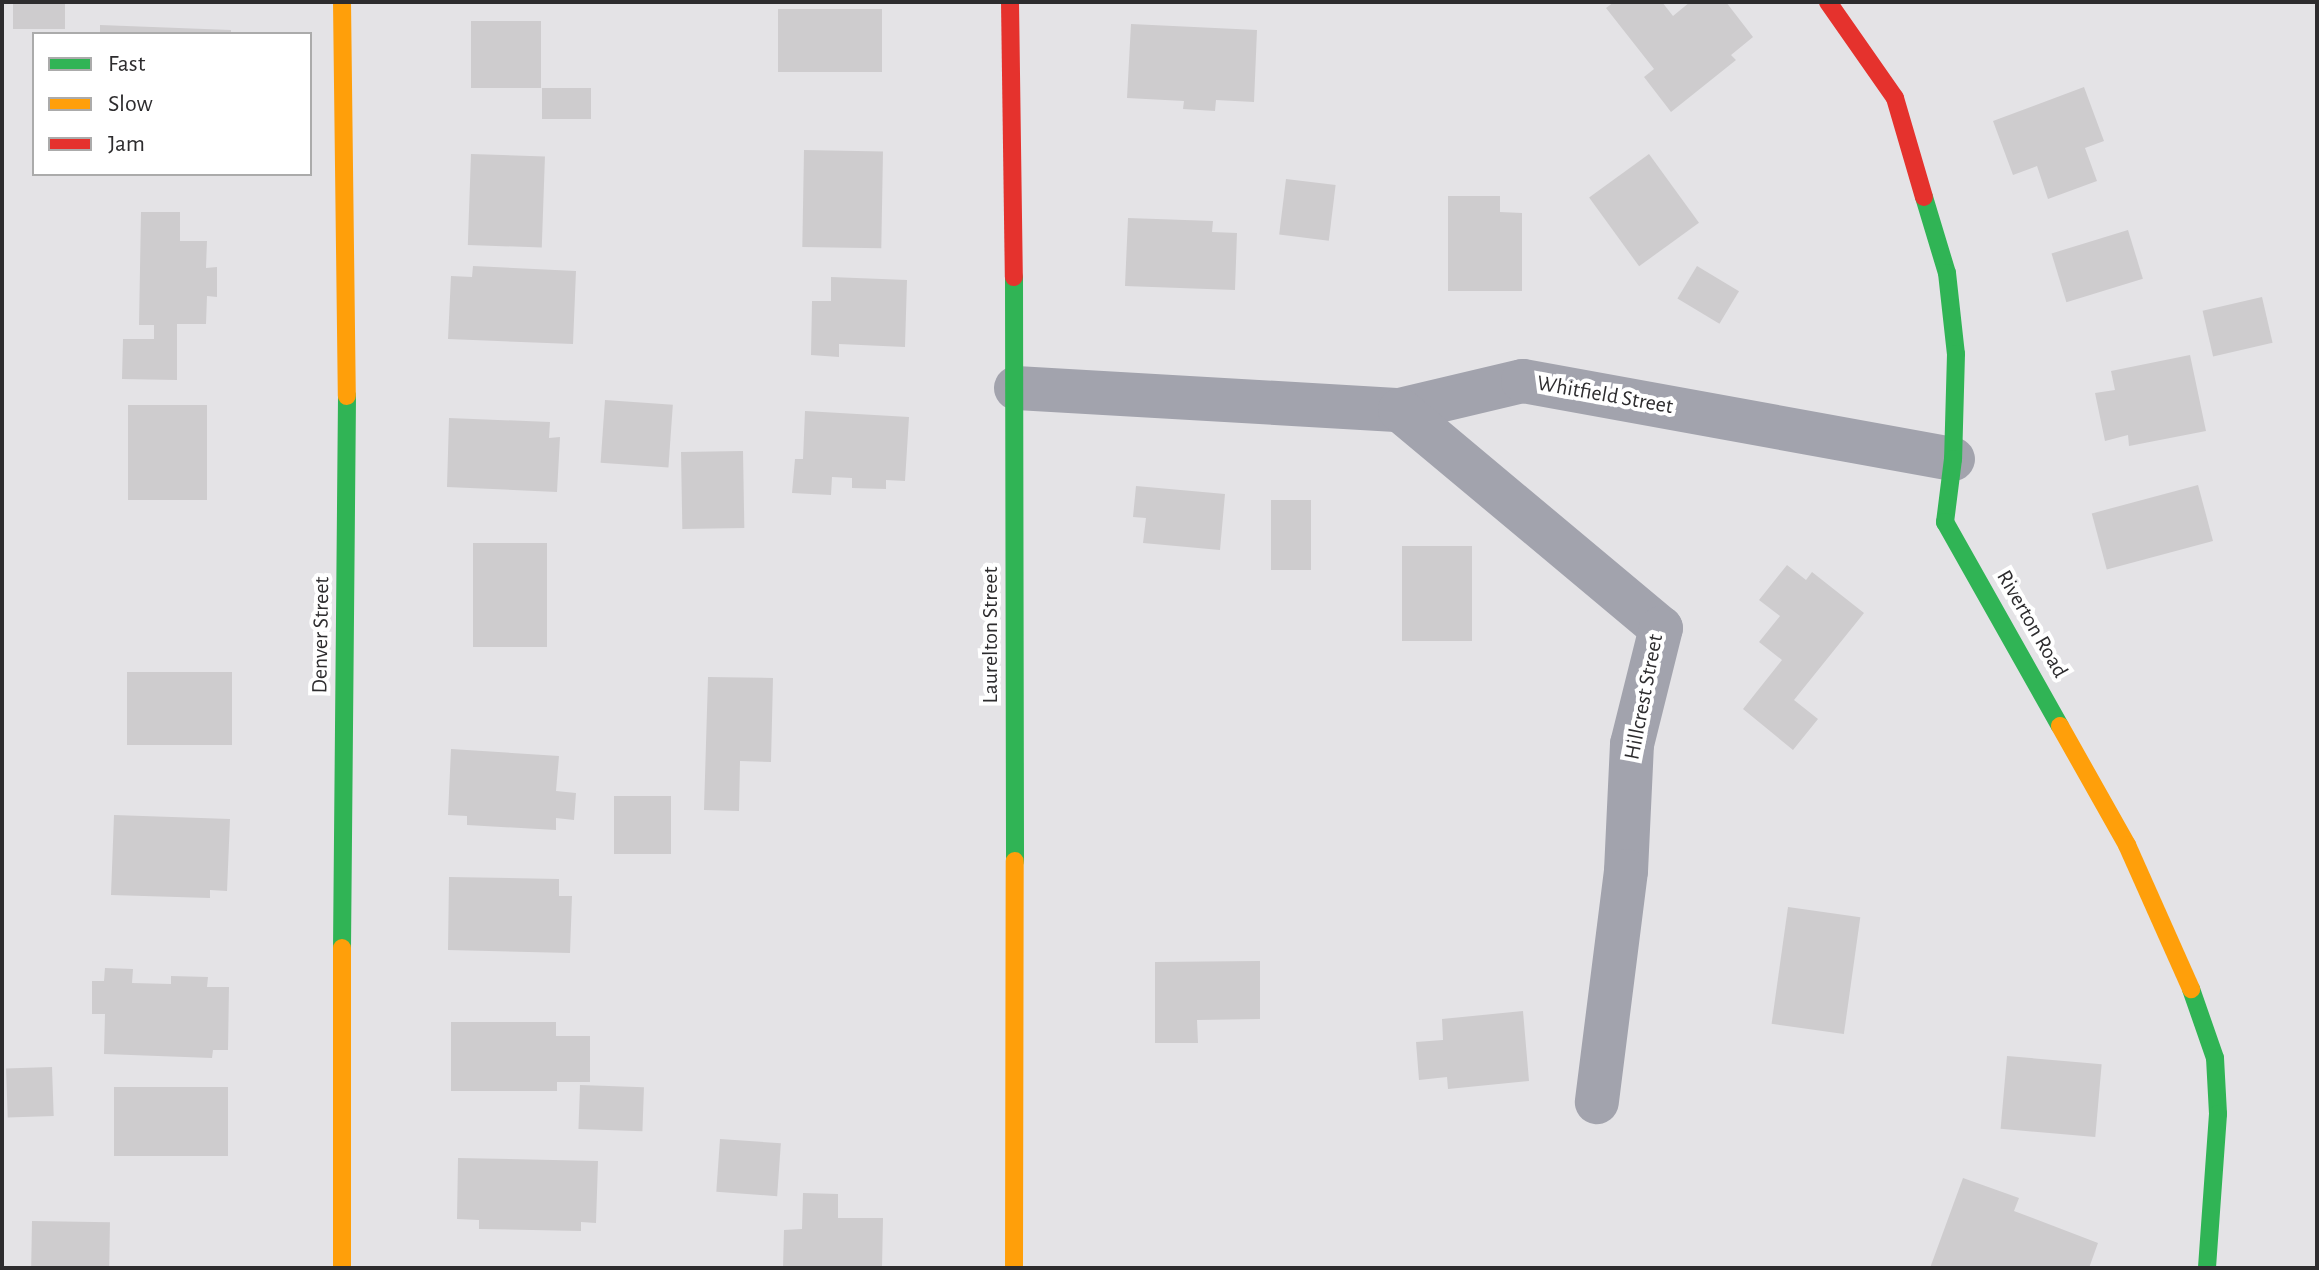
<!DOCTYPE html>
<style>
body{margin:0}
#map{position:relative;width:2319px;height:1270px;overflow:hidden;background:#e4e3e6;font-family:"Alegreya Sans",sans-serif}
div>[style]{position:absolute}
[style*='--x']{left:calc(var(--x)*1px);top:calc(var(--y)*1px);width:calc(var(--w)*1px);rotate:calc(var(--a)*1deg)}
.building>*{inset:0;background:#ceccce;transform-origin:0 0}
.street>*{height:44px;margin:-22px;padding:0 22px;transform-origin:22px;border-radius:22px;background:#a2a3ad}
.fast>*{height:18px;margin:-9px;padding:0 9px;transform-origin:9px;border-radius:9px;background:#30b455}
.slow>*{height:18px;margin:-9px;padding:0 9px;transform-origin:9px;border-radius:9px;background:#ff9f0a}
.jam>*{height:18px;margin:-9px;padding:0 9px;transform-origin:9px;border-radius:9px;background:#e5322d}
span{translate:-50% -50%;white-space:nowrap;text-align:center;line-height:1.15;-webkit-text-stroke:8px #fff;paint-order:stroke}
.street-label{font-size:22px;color:#2d2c2e}
.frame{position:absolute;inset:0;border:4px solid #2d2c2e;pointer-events:none}
.legend{position:absolute;left:32px;top:32px;width:280px;height:144px;box-sizing:border-box;background:#fff;border:2px solid #ababab;margin:0;padding:10px 14px;list-style:none;font-size:24px;color:#2d2c2e}
.legend li{display:flex;align-items:center;gap:16px;height:40px}
.legend b{width:40px;border:2px solid #ababab}
</style>
<div id="map">
<div class="building">
<div style="left:13px;top:2px;width:52px;height:27px"></div>
<div style="clip-path:polygon(1614px 2px,1662px 2px,1673px 16px,1690px 2px,1726px 2px,1753px 37px,1731px 55px,1736px 60px,1671px 112px,1644px 77px,1654px 69px,1606px 8px)"></div>
<div style="left:778px;top:9px;width:104px;height:63px"></div>
<div style="left:471px;top:21px;width:70px;height:67px"></div>
<div style="clip-path:polygon(1131px 24px,1257px 30px,1254px 102px,1216px 100px,1215px 111px,1183px 109px,1184px 101px,1127px 98px)"></div>
<div style="clip-path:polygon(100px 25px,231px 30px,231px 34px,100px 34px)"></div>
<div style="clip-path:polygon(2084px 87px,2104px 141px,2085px 148px,2097px 181px,2048px 199px,2037px 166px,2013px 175px,1993px 121px)"></div>
<div style="left:591px;top:88px;width:31px;height:49px;rotate:90deg"></div>
<div style="left:804px;top:150px;width:79px;height:97px;rotate:1deg"></div>
<div style="left:471px;top:154px;width:74px;height:91px;rotate:2deg"></div>
<div style="left:1649px;top:154px;width:85px;height:74px;rotate:54deg"></div>
<div style="left:1286px;top:179px;width:50px;height:56px;rotate:7deg"></div>
<div style="clip-path:polygon(1448px 196px,1500px 196px,1500px 212px,1522px 213px,1522px 291px,1448px 291px)"></div>
<div style="clip-path:polygon(141px 212px,180px 212px,180px 241px,207px 241px,206px 268px,217px 267px,217px 297px,207px 296px,206px 324px,177px 324px,177px 380px,122px 379px,123px 339px,154px 339px,154px 325px,139px 325px)"></div>
<div style="clip-path:polygon(1128px 218px,1213px 221px,1212px 232px,1237px 233px,1235px 290px,1125px 286px)"></div>
<div style="left:2128px;top:230px;width:51px;height:80px;rotate:73deg"></div>
<div style="clip-path:polygon(473px 266px,576px 271px,573px 344px,448px 339px,451px 276px,472px 277px)"></div>
<div style="left:1697px;top:266px;width:49px;height:38px;rotate:31deg"></div>
<div style="clip-path:polygon(831px 277px,907px 280px,905px 347px,839px 344px,839px 357px,811px 355px,812px 301px,831px 301px)"></div>
<div style="left:2262px;top:297px;width:47px;height:61px;rotate:77deg"></div>
<div style="clip-path:polygon(2190px 355px,2206px 431px,2129px 446px,2128px 435px,2105px 441px,2095px 393px,2115px 390px,2111px 371px)"></div>
<div style="left:605px;top:400px;width:68px;height:63px;rotate:4deg"></div>
<div style="left:128px;top:405px;width:79px;height:95px"></div>
<div style="clip-path:polygon(805px 411px,909px 417px,905px 481px,886px 480px,886px 489px,852px 488px,852px 478px,832px 477px,831px 495px,792px 493px,795px 459px,803px 459px)"></div>
<div style="clip-path:polygon(449px 418px,550px 422px,549px 438px,560px 437px,557px 492px,447px 487px)"></div>
<div style="left:743px;top:451px;width:77px;height:62px;rotate:89deg"></div>
<div style="left:2198px;top:485px;width:58px;height:110px;rotate:75deg"></div>
<div style="clip-path:polygon(1136px 486px,1225px 494px,1220px 550px,1143px 543px,1146px 518px,1133px 517px)"></div>
<div style="left:1271px;top:500px;width:40px;height:70px"></div>
<div style="left:473px;top:543px;width:74px;height:104px"></div>
<div style="left:1402px;top:546px;width:70px;height:95px"></div>
<div style="clip-path:polygon(1787px 565px,1806px 580px,1812px 572px,1864px 613px,1794px 700px,1818px 719px,1793px 750px,1743px 709px,1782px 660px,1759px 642px,1780px 616px,1759px 600px)"></div>
<div style="left:127px;top:672px;width:105px;height:73px"></div>
<div style="clip-path:polygon(708px 677px,773px 678px,771px 762px,740px 761px,739px 811px,704px 810px)"></div>
<div style="clip-path:polygon(451px 749px,559px 756px,556px 791px,576px 793px,574px 820px,556px 818px,556px 830px,467px 825px,467px 816px,448px 815px)"></div>
<div style="left:614px;top:796px;width:57px;height:58px"></div>
<div style="clip-path:polygon(114px 815px,230px 819px,227px 891px,210px 890px,210px 898px,111px 895px)"></div>
<div style="clip-path:polygon(449px 877px,559px 879px,559px 896px,572px 896px,570px 953px,448px 950px)"></div>
<div style="left:1788px;top:907px;width:73px;height:118px;rotate:8deg"></div>
<div style="clip-path:polygon(1260px 961px,1260px 1019px,1197px 1020px,1198px 1043px,1155px 1043px,1155px 962px)"></div>
<div style="clip-path:polygon(105px 968px,133px 969px,132px 983px,171px 984px,171px 976px,208px 977px,207px 987px,229px 987px,228px 1050px,213px 1050px,212px 1058px,104px 1054px,105px 1014px,92px 1014px,92px 981px,104px 981px)"></div>
<div style="clip-path:polygon(1523px 1011px,1529px 1081px,1448px 1089px,1447px 1077px,1419px 1080px,1416px 1042px,1443px 1040px,1442px 1019px)"></div>
<div style="clip-path:polygon(451px 1022px,556px 1022px,556px 1036px,590px 1036px,590px 1082px,557px 1082px,557px 1091px,451px 1091px)"></div>
<div style="left:2007px;top:1056px;width:95px;height:73px;rotate:5deg"></div>
<div style="left:52px;top:1067px;width:49px;height:46px;rotate:88deg"></div>
<div style="left:580px;top:1085px;width:64px;height:44px;rotate:2deg"></div>
<div style="left:114px;top:1087px;width:114px;height:69px"></div>
<div style="left:720px;top:1139px;width:61px;height:53px;rotate:4deg"></div>
<div style="clip-path:polygon(458px 1158px,598px 1161px,596px 1223px,581px 1222px,581px 1231px,479px 1229px,479px 1220px,457px 1219px)"></div>
<div style="clip-path:polygon(1963px 1178px,2019px 1198px,2014px 1211px,2098px 1243px,2089px 1268px,1930px 1268px)"></div>
<div style="clip-path:polygon(803px 1193px,838px 1194px,838px 1218px,883px 1218px,882px 1268px,783px 1268px,784px 1230px,802px 1229px)"></div>
<div style="left:32px;top:1221px;width:78px;height:47px;rotate:1deg"></div>
</div>
<div class="street">
<div style="--x:1016;--y:388;--w:385;--a:3.3"></div>
<div style="--x:1400;--y:410;--w:126;--a:-13.3"></div>
<div style="--x:1523;--y:381;--w:437;--a:10.3"></div>
<div style="--x:1400;--y:410;--w:340;--a:39.9"></div>
<div style="--x:1661;--y:628;--w:120;--a:104"></div>
<div style="--x:1632;--y:744;--w:127;--a:92.7"></div>
<div style="--x:1626;--y:871;--w:233;--a:97.2"></div>
</div>
<div class="fast">
<div style="--x:1924;--y:197;--w:79;--a:73.2"></div>
<div style="--x:1947;--y:273;--w:81;--a:83.7"></div>
<div style="--x:1956;--y:354;--w:105;--a:91.6"></div>
<div style="--x:1953;--y:459;--w:64;--a:97.2"></div>
<div style="--x:1945;--y:522;--w:234;--a:60.6"></div>
<div style="--x:1014;--y:277;--w:584;--a:89.9"></div>
<div style="--x:342;--y:948;--w:552;--a:-89.48"></div>
<div style="--x:2191;--y:989;--w:73;--a:70.8"></div>
<div style="--x:2215;--y:1058;--w:56;--a:86.9"></div>
<div style="--x:2218;--y:1114;--w:154;--a:94.1"></div>
</div>
<div class="slow">
<div style="--x:342;--y:2;--w:394;--a:89.3"></div>
<div style="--x:2060;--y:726;--w:137;--a:60.6"></div>
<div style="--x:2127;--y:845;--w:158;--a:66"></div>
<div style="--x:342;--y:948;--w:320;--a:90"></div>
<div style="--x:1014;--y:1268;--w:407;--a:-89.9"></div>
</div>
<div class="jam">
<div style="--x:1010;--y:2;--w:275;--a:89.2"></div>
<div style="--x:1828;--y:2;--w:117;--a:55.1"></div>
<div style="--x:1895;--y:98;--w:103;--a:73.7"></div>
</div>
<div class="street-label">
<span style="left:1605px;top:395px;rotate:10deg">Whitfield Street</span>
<span style="left:2032px;top:624px;rotate:60deg">Riverton Road</span>
<span style="left:321px;top:635px;rotate:-89deg">Denver Street</span>
<span style="left:991px;top:635px;rotate:-90deg">Laurelton Street</span>
<span style="left:1644px;top:697px;rotate:-79deg">Hillcrest Street</span>
</div>
<div class="frame"></div>
<ul class="legend">
<li><b style="height:10px;background:#30b455"></b>Fast</li>
<li><b style="height:10px;background:#ff9f0a"></b>Slow</li>
<li><b style="height:10px;background:#e5322d"></b>Jam</li>
</ul>
</div>
